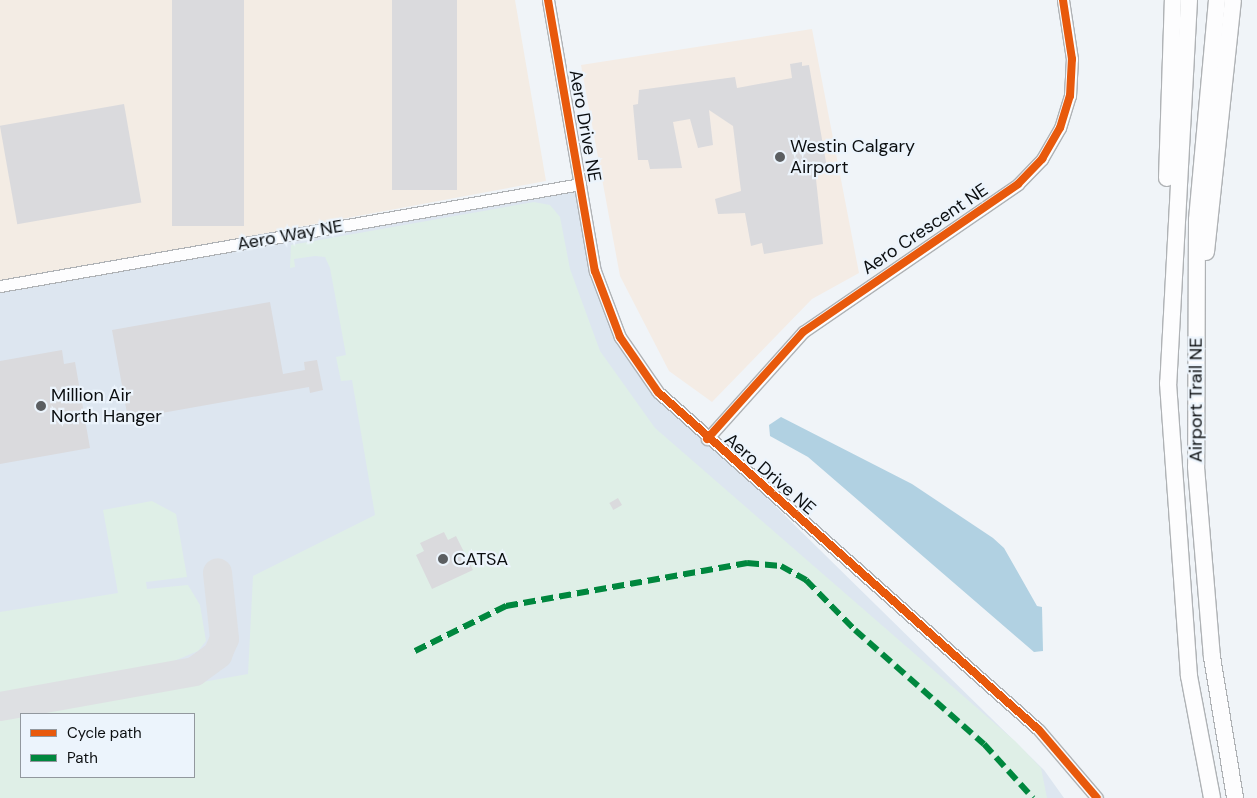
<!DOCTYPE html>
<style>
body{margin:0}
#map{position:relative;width:1257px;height:798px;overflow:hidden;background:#f0f4f8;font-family:"DM Sans",sans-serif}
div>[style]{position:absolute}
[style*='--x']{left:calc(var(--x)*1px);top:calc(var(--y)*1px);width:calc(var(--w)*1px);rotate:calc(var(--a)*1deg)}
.commercial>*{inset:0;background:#f4ece5}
.industrial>*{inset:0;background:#f3ece4}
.built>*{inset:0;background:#dde6f0}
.green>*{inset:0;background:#dfefe7}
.water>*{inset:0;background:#b1d1e2}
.taxiway>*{height:29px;margin:-14.5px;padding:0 14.5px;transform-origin:14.5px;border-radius:14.5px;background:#dee0e3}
.building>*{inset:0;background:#dadadd;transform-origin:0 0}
.roads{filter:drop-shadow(1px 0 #afb2b5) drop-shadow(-1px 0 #afb2b5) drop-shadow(0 1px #afb2b5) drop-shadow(0 -1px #afb2b5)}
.minor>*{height:11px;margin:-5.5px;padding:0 5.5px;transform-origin:5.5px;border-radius:5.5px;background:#fdfdfe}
.highway>*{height:16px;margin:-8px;padding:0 8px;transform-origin:8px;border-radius:8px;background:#fdfdfe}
.quiet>*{height:6px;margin-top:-3px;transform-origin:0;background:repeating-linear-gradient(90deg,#00873e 0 12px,transparent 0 18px)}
.cycleway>*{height:8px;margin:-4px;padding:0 4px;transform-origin:4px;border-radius:4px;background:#e8590c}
.dots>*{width:14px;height:14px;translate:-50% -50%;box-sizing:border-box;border:2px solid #ecf4fc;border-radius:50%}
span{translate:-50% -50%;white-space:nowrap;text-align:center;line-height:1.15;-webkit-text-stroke:4.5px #ecf4fc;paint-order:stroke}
.street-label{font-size:18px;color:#0b0e10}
.poi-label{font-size:18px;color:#0b0e10}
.left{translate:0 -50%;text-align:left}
.legend{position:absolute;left:20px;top:713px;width:175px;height:65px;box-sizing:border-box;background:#ecf4fc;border:1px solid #92989e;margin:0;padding:6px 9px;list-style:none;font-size:15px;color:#0b0e10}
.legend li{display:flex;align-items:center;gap:10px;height:25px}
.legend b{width:25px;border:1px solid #92989e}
</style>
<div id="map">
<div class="commercial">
<div style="clip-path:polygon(812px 29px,859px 273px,812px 299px,712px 402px,669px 371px,620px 276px,581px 65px)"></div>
</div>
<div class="industrial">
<div style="clip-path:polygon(0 0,515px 0,546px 181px,293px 228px,291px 245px,0 473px)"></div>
</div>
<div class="built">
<div style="clip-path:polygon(evenodd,580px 184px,620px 337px,707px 439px,1044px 770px,1064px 798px,0 798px,0 286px,580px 184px,21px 714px,194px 714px,194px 777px,21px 777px,21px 714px)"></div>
</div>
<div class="green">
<div style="clip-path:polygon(534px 202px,550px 205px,560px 217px,570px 269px,600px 351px,655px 428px,1015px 741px,1041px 768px,1047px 798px,0 798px,0 718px,21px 714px,21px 777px,194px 777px,194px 714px,21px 714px,248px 674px,253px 576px,375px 515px,352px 380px,341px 381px,336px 357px,346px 355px,330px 268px,325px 257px,315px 256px,294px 259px,295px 267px,290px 268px,291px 245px)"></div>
<div style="clip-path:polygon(152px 501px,176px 514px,187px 577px,146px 582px,147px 589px,188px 585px,200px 605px,206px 641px,198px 651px,167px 664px,0 694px,0 612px,118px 593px,103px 510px)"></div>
</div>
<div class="water">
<div style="clip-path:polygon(781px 417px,912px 484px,993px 538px,1004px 548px,1037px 606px,1042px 607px,1043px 651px,1034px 652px,808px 457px,770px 436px,769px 425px)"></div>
</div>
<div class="taxiway">
<div style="--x:0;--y:706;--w:197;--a:-10.2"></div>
<div style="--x:194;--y:671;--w:29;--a:-36"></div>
<div style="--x:217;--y:654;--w:17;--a:-66"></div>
<div style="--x:224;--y:638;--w:66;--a:-96.1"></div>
</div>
<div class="building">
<div style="left:172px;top:0;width:72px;height:226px"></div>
<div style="left:392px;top:0;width:65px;height:190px"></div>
<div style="clip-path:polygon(802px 62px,802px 66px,809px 65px,827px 168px,815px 170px,823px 244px,764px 254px,762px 243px,751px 246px,745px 213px,718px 214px,715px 199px,741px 191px,733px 126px,709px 110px,713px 145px,698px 148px,690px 119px,673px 122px,682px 168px,650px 169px,648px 160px,638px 160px,633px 105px,638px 104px,639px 90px,735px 77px,737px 88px,792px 78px,790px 64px)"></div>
<div style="left:124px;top:104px;width:100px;height:126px;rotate:80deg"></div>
<div style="clip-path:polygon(270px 302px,283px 374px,305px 370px,304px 362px,317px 360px,323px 390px,310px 393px,309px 387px,128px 419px,112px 330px)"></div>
<div style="clip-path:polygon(62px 350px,64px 364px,75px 362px,90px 448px,0 464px,0 361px)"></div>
<div style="left:618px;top:498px;width:8px;height:10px;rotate:60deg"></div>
<div style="clip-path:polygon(444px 532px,448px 540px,456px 536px,473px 570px,432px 589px,416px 555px,424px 551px,420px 543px)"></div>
</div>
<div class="roads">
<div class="minor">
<div style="--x:548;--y:0;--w:275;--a:80.2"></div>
<div style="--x:595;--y:271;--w:71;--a:69.3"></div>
<div style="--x:620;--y:337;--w:67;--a:55.4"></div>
<div style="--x:658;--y:392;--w:509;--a:41.58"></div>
<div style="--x:1039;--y:730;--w:89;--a:49.5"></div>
<div style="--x:0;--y:286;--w:589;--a:-9.97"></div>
<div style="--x:707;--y:439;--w:144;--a:-48.1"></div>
<div style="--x:803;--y:332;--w:261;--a:-34.5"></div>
<div style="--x:1018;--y:184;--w:35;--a:-46"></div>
<div style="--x:1042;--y:159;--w:36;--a:-60"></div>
<div style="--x:1060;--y:128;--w:34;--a:-73"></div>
<div style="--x:1070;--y:96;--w:37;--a:-87"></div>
<div style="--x:1072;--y:59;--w:60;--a:-98.7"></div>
</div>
<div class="highway">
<div style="--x:1189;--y:0;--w:384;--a:93.1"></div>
<div style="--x:1168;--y:383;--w:294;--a:85.9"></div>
<div style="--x:1189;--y:676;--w:124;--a:79.3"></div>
<div style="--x:1217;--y:0;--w:221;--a:95.2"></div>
<div style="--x:1197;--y:220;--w:247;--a:90.2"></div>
<div style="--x:1196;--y:467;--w:191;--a:85.2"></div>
<div style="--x:1212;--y:657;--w:143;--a:80.7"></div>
<div style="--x:1167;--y:178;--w:178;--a:-88.1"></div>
<div style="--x:1206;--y:252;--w:253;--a:-83.9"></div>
</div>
</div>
<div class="quiet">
<div style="--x:415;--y:651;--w:102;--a:-26.3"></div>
<div style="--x:506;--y:606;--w:245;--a:-10.1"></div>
<div style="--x:747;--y:563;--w:34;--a:5"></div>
<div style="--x:781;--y:566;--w:29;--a:29"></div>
<div style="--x:806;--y:580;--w:70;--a:45.6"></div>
<div style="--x:855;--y:630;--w:172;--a:41.5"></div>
<div style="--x:984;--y:744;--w:73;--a:47.8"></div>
</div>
<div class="cycleway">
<div style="--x:548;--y:0;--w:275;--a:80.2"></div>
<div style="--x:595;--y:271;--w:71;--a:69.3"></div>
<div style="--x:620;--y:337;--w:67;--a:55.4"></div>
<div style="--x:658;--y:392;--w:509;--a:41.58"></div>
<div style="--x:1039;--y:730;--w:89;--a:49.5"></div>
<div style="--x:707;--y:439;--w:144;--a:-48.1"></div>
<div style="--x:803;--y:332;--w:261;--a:-34.5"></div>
<div style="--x:1018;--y:184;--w:35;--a:-46"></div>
<div style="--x:1042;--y:159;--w:36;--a:-60"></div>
<div style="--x:1060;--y:128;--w:34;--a:-73"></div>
<div style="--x:1070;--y:96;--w:37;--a:-87"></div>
<div style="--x:1072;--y:59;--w:60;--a:-98.7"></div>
</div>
<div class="dots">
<div style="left:780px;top:157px;background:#5b5e61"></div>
<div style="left:41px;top:406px;background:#5b5e61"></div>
<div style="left:443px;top:559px;background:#5b5e61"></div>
</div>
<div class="street-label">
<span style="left:585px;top:126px;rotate:80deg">Aero Drive NE</span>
<span style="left:925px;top:229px;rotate:-34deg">Aero Crescent NE</span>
<span style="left:290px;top:235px;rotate:-10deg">Aero Way NE</span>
<span style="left:1196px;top:400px;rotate:-90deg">Airport Trail NE</span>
<span style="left:770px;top:474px;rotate:41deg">Aero Drive NE</span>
</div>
<div class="poi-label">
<span class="left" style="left:790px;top:157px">Westin Calgary<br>Airport</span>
<span class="left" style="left:51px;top:406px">Million Air<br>North Hanger</span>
<span class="left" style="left:453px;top:559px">CATSA</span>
</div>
<ul class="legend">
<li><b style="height:6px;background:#e8590c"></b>Cycle path</li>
<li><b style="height:6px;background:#00873e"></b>Path</li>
</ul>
</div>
